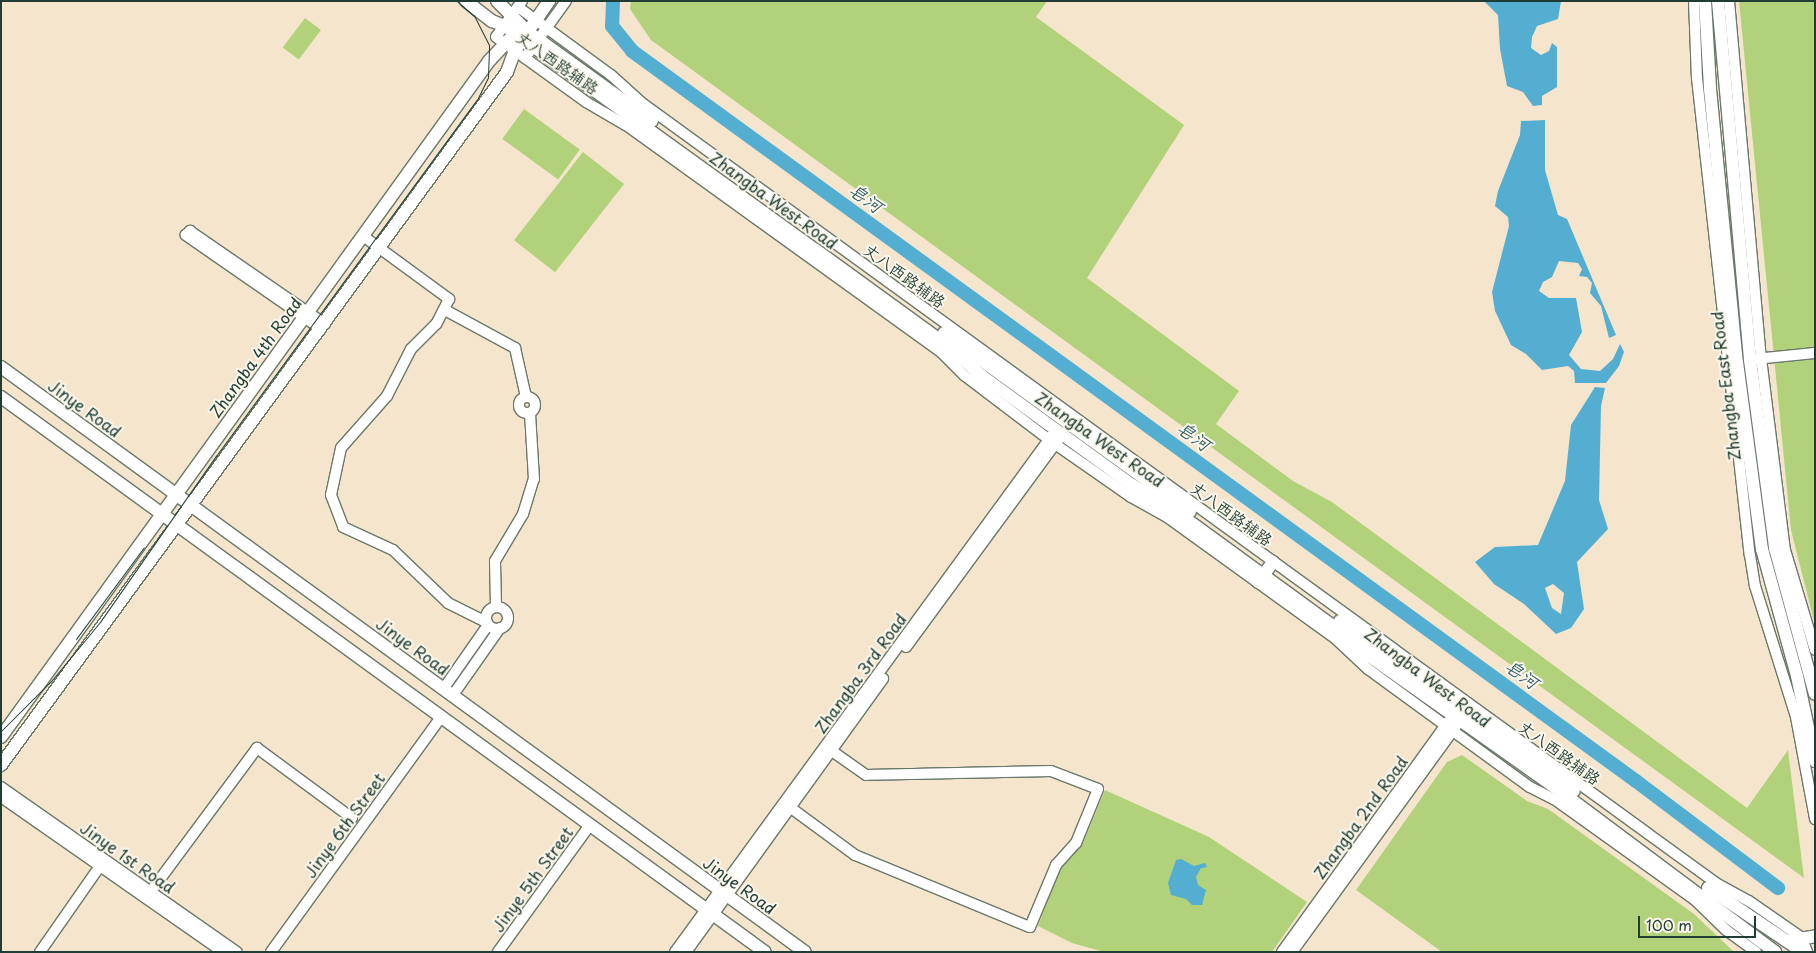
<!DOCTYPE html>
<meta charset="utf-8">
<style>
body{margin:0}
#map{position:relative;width:1816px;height:953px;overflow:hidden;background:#f5e5cd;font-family:"Playpen Sans","LXGW WenKai TC",sans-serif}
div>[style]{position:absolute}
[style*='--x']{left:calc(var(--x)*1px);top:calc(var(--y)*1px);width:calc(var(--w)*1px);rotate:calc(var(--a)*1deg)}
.green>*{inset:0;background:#b1d27b;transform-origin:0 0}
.water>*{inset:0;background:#53aed1}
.river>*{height:14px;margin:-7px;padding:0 7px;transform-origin:7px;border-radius:7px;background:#53aed1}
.roads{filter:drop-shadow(1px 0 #6a786a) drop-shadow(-1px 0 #6a786a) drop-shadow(0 1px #6a786a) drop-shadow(0 -1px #6a786a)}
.minor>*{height:10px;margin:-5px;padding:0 5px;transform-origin:5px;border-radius:5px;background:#fff}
.minor>.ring{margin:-5px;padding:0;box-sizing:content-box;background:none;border:10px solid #fff;border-radius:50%}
.major>*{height:12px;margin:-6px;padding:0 6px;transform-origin:6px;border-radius:6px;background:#fff}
.tram>*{height:1px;margin:-0.5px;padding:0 0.5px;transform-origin:0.5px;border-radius:0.5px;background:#1f3d34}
span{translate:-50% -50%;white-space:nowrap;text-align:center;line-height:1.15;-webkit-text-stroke:4px #fbf7ec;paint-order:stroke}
.street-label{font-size:16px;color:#1f3d34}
.water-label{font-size:18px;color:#2f5f63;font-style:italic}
.frame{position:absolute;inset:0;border:2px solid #1f3d34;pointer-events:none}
.scale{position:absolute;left:1638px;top:916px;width:118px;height:22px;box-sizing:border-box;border:2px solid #1f3d34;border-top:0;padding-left:6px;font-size:15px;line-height:18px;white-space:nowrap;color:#1f3d34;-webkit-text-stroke:4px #fbf7ec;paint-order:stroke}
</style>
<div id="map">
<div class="green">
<div style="clip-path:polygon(631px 1px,1047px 1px,1036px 17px,1184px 125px,1087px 278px,1239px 391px,1216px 424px,1293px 481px,1332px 502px,1747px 808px,1788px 750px,1804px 878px,651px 40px,630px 9px)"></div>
<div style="clip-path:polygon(1739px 1px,1815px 1px,1815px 625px,1791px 530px)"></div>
<div style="left:305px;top:18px;width:20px;height:37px;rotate:37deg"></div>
<div style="left:524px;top:109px;width:69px;height:37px;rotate:36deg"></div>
<div style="left:583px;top:152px;width:52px;height:112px;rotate:38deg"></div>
<div style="clip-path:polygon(1462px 755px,1527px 801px,1548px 809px,1694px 914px,1734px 952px,1442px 952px,1356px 890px,1447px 762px)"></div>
<div style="clip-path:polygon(1105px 790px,1209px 837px,1307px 902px,1272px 952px,1104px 952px,1072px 943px,1038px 926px,1060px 867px,1083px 843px)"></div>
</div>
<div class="water">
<div style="clip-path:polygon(1484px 1px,1561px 1px,1558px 19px,1537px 26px,1532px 37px,1531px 48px,1541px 55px,1549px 51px,1552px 43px,1557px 47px,1557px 87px,1542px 96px,1542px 105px,1533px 106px,1523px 92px,1507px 86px,1500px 49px,1498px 15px)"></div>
<div style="clip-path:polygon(1545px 120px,1545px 170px,1558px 215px,1567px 219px,1616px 335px,1609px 338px,1601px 306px,1590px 293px,1592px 283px,1587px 277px,1579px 276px,1582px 269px,1578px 263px,1559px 261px,1552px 277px,1543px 282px,1539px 291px,1549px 298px,1576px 298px,1582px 332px,1569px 355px,1581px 369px,1600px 371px,1613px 359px,1620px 344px,1624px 352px,1619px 366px,1606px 383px,1575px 383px,1574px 371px,1568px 366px,1542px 370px,1526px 354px,1511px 345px,1495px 311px,1492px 292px,1509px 226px,1508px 217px,1495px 206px,1498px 191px,1520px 135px,1521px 121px)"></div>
<div style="clip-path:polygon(evenodd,1595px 387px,1605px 388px,1601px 406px,1599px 500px,1608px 529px,1577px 562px,1584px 609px,1571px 628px,1556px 634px,1524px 604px,1494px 584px,1475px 562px,1495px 547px,1538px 545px,1565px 481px,1571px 425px,1595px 387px,1553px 584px,1564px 593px,1561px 614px,1552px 608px,1545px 588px,1553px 584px)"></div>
<div style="clip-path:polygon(1181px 859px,1194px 866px,1205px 863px,1207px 867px,1201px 868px,1196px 877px,1198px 885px,1206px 890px,1202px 905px,1192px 905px,1186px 899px,1171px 895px,1168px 883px,1176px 860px)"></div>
</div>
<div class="river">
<div style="--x:613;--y:1;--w:25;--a:92"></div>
<div style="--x:612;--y:26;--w:32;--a:51"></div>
<div style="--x:632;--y:51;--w:1241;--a:36.02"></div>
<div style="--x:1636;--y:781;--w:178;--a:37"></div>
</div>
<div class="roads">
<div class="minor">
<div style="--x:522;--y:1;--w:44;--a:125.8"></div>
<div style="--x:496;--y:37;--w:111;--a:35.8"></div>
<div style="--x:586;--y:102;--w:50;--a:30.2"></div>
<div style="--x:629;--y:127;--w:386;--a:35.8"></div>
<div style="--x:942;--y:353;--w:31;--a:45"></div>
<div style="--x:964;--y:375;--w:114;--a:37.2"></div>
<div style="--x:1055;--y:444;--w:93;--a:34.9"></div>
<div style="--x:1131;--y:497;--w:41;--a:29.1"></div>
<div style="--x:1167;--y:517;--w:208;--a:35.8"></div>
<div style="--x:1336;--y:639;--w:44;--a:43.2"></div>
<div style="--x:1368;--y:669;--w:200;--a:36.1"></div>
<div style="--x:1530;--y:787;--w:27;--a:27"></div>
<div style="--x:1554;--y:799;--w:173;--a:35.6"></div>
<div style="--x:1695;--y:900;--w:43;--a:44.1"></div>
<div style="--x:1726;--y:930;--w:37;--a:36"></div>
<div style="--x:1694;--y:1;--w:77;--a:87.8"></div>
<div style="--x:1697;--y:78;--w:480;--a:83.7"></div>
<div style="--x:1750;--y:555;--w:31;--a:81"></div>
<div style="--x:1755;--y:586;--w:137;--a:72.6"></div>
<div style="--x:1796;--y:717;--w:104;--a:79.4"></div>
<div style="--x:1729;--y:1;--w:358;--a:84.9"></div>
<div style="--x:1761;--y:358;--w:193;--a:82.9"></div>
<div style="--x:1785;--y:550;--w:104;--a:73.3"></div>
<div style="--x:518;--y:7;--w:115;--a:36.2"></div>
<div style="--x:611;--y:75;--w:42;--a:42.1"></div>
<div style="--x:642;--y:103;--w:1327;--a:35.99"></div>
<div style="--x:1716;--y:883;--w:38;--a:29"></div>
<div style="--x:1749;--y:901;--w:65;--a:34.9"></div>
<div style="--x:1802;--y:938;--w:15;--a:70"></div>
<div style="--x:525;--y:58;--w:70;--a:-54.3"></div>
<div style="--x:363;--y:236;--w:107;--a:36.2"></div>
<div style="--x:449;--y:299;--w:28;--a:117"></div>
<div style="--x:436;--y:324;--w:35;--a:135"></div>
<div style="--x:411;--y:349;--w:53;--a:117.1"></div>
<div style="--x:387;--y:396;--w:69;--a:131.5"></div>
<div style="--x:341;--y:448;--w:48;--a:102"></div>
<div style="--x:331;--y:495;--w:34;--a:69"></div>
<div style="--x:343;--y:527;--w:55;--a:24.7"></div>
<div style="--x:393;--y:550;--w:76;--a:43.9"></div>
<div style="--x:448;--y:603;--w:42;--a:26.6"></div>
<div style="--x:445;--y:310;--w:80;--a:28.5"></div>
<div style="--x:515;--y:348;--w:50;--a:77.3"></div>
<div style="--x:321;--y:329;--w:165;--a:-145.2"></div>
<div style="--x:186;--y:235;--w:6;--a:-45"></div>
<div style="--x:190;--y:231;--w:164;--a:34.6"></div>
<div style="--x:1755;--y:359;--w:60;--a:-5.7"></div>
<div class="ring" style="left:519px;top:397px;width:6px;height:6px"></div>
<div style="--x:496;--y:606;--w:45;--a:-91.3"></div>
<div style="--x:495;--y:561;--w:55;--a:-59.2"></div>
<div style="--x:523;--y:514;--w:37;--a:-73"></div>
<div style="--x:534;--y:479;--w:66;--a:-93.5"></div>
<div class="ring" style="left:486px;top:607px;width:12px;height:12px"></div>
<div style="--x:906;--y:647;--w:258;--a:-53.7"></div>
<div style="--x:444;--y:688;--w:77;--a:-55.1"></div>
<div style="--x:453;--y:695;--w:82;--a:-55"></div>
<div style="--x:1;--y:787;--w:288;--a:35"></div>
<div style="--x:1;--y:797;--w:271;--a:34.9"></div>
<div style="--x:791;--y:808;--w:79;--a:36.3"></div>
<div style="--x:855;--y:855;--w:189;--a:22.4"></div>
<div style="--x:1030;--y:927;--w:67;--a:-67.2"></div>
<div style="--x:1056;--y:865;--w:30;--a:-48"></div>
<div style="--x:1076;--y:843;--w:58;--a:-67.8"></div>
<div style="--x:1098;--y:789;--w:50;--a:-159"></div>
<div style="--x:1051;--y:771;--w:185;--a:178.8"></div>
<div style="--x:866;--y:775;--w:42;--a:-144.8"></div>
<div style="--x:146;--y:898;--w:187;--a:-53.5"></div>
<div style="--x:257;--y:748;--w:118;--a:36.4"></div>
<div style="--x:40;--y:952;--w:105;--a:-55.1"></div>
<div style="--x:271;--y:952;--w:291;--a:-54.1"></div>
<div style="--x:498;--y:952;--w:157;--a:-54.1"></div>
<div style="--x:675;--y:952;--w:641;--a:-53.88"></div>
<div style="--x:686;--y:952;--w:337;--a:-54.2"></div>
<div style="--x:1282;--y:952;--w:284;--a:-54.2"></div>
<div style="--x:1292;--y:952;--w:279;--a:-54"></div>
</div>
<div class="major">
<div style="--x:466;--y:1;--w:33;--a:38"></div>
<div style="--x:492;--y:21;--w:14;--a:21"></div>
<div style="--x:505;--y:26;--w:383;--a:35.8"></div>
<div style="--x:816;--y:250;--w:163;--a:36"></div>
<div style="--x:948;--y:346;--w:45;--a:41.4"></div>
<div style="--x:982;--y:376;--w:185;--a:36"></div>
<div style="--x:1132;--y:485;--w:54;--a:31.3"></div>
<div style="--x:1178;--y:513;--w:202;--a:36.1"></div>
<div style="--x:1341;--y:632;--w:35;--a:40"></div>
<div style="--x:1368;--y:655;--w:240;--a:35.3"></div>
<div style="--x:1564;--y:794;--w:264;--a:36.8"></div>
<div style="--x:497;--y:1;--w:42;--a:45"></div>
<div style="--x:527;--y:31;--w:154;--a:35.8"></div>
<div style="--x:1705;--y:1;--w:88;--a:86.7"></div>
<div style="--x:1710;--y:89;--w:274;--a:84.4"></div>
<div style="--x:1737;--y:362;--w:189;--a:82.4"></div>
<div style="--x:1762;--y:549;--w:132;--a:74.6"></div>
<div style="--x:1797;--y:676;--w:87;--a:78"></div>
<div style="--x:1718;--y:1;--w:360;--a:84.9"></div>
<div style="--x:1750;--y:360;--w:190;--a:82.4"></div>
<div style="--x:1775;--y:548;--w:151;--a:74.7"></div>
<div style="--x:944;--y:333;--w:304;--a:36"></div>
<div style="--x:1;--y:367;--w:994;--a:36.04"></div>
<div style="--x:1;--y:397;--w:944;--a:36"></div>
<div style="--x:1258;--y:582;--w:25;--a:-53"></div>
<div style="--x:1340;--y:621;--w:289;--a:36"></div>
<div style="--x:1;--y:737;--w:834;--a:-54.17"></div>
<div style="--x:489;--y:61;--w:47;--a:-46.7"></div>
<div style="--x:1;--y:765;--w:858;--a:-53.86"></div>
<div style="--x:507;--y:72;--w:23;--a:-70"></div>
<div style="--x:515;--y:50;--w:60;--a:-55.2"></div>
<div style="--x:1708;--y:888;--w:115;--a:34"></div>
<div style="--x:1788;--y:941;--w:27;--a:-10"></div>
</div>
</div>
<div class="tram">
<div style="--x:76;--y:639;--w:114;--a:-53.5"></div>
<div style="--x:1;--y:731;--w:72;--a:-45"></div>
<div style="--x:52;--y:680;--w:75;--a:-50.4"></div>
<div style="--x:100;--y:622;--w:203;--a:-55.1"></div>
<div style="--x:216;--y:456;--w:441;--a:-53.8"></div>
<div style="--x:477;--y:100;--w:25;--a:-64"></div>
<div style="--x:488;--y:77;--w:32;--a:-88"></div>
<div style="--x:489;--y:45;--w:33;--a:-117"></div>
<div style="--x:474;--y:16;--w:23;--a:-139"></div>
</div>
<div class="street-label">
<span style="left:558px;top:62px;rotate:35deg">丈八西路辅路</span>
<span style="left:774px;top:200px;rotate:36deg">Zhangba West Road</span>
<span style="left:905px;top:275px;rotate:36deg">丈八西路辅路</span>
<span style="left:255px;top:357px;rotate:-54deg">Zhangba 4th Road</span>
<span style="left:1725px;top:386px;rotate:-97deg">Zhangba East Road</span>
<span style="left:85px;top:408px;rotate:36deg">Jinye Road</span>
<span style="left:1100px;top:439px;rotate:35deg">Zhangba West Road</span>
<span style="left:1232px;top:513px;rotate:36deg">丈八西路辅路</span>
<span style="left:413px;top:646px;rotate:36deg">Jinye Road</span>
<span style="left:860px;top:673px;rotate:-54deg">Zhangba 3rd Road</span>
<span style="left:1428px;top:677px;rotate:37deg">Zhangba West Road</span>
<span style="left:1560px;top:752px;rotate:36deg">丈八西路辅路</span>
<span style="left:1360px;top:817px;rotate:-54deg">Zhangba 2nd Road</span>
<span style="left:344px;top:825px;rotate:-54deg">Jinye 6th Street</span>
<span style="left:128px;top:857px;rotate:35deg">Jinye 1st Road</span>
<span style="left:532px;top:879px;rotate:-54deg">Jinye 5th Street</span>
<span style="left:740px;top:885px;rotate:36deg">Jinye Road</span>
</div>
<div class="water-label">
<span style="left:866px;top:198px;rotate:36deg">皂河</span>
<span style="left:1194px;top:436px;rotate:36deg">皂河</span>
<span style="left:1522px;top:674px;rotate:36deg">皂河</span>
</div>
<div class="frame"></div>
<div class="scale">100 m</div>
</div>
